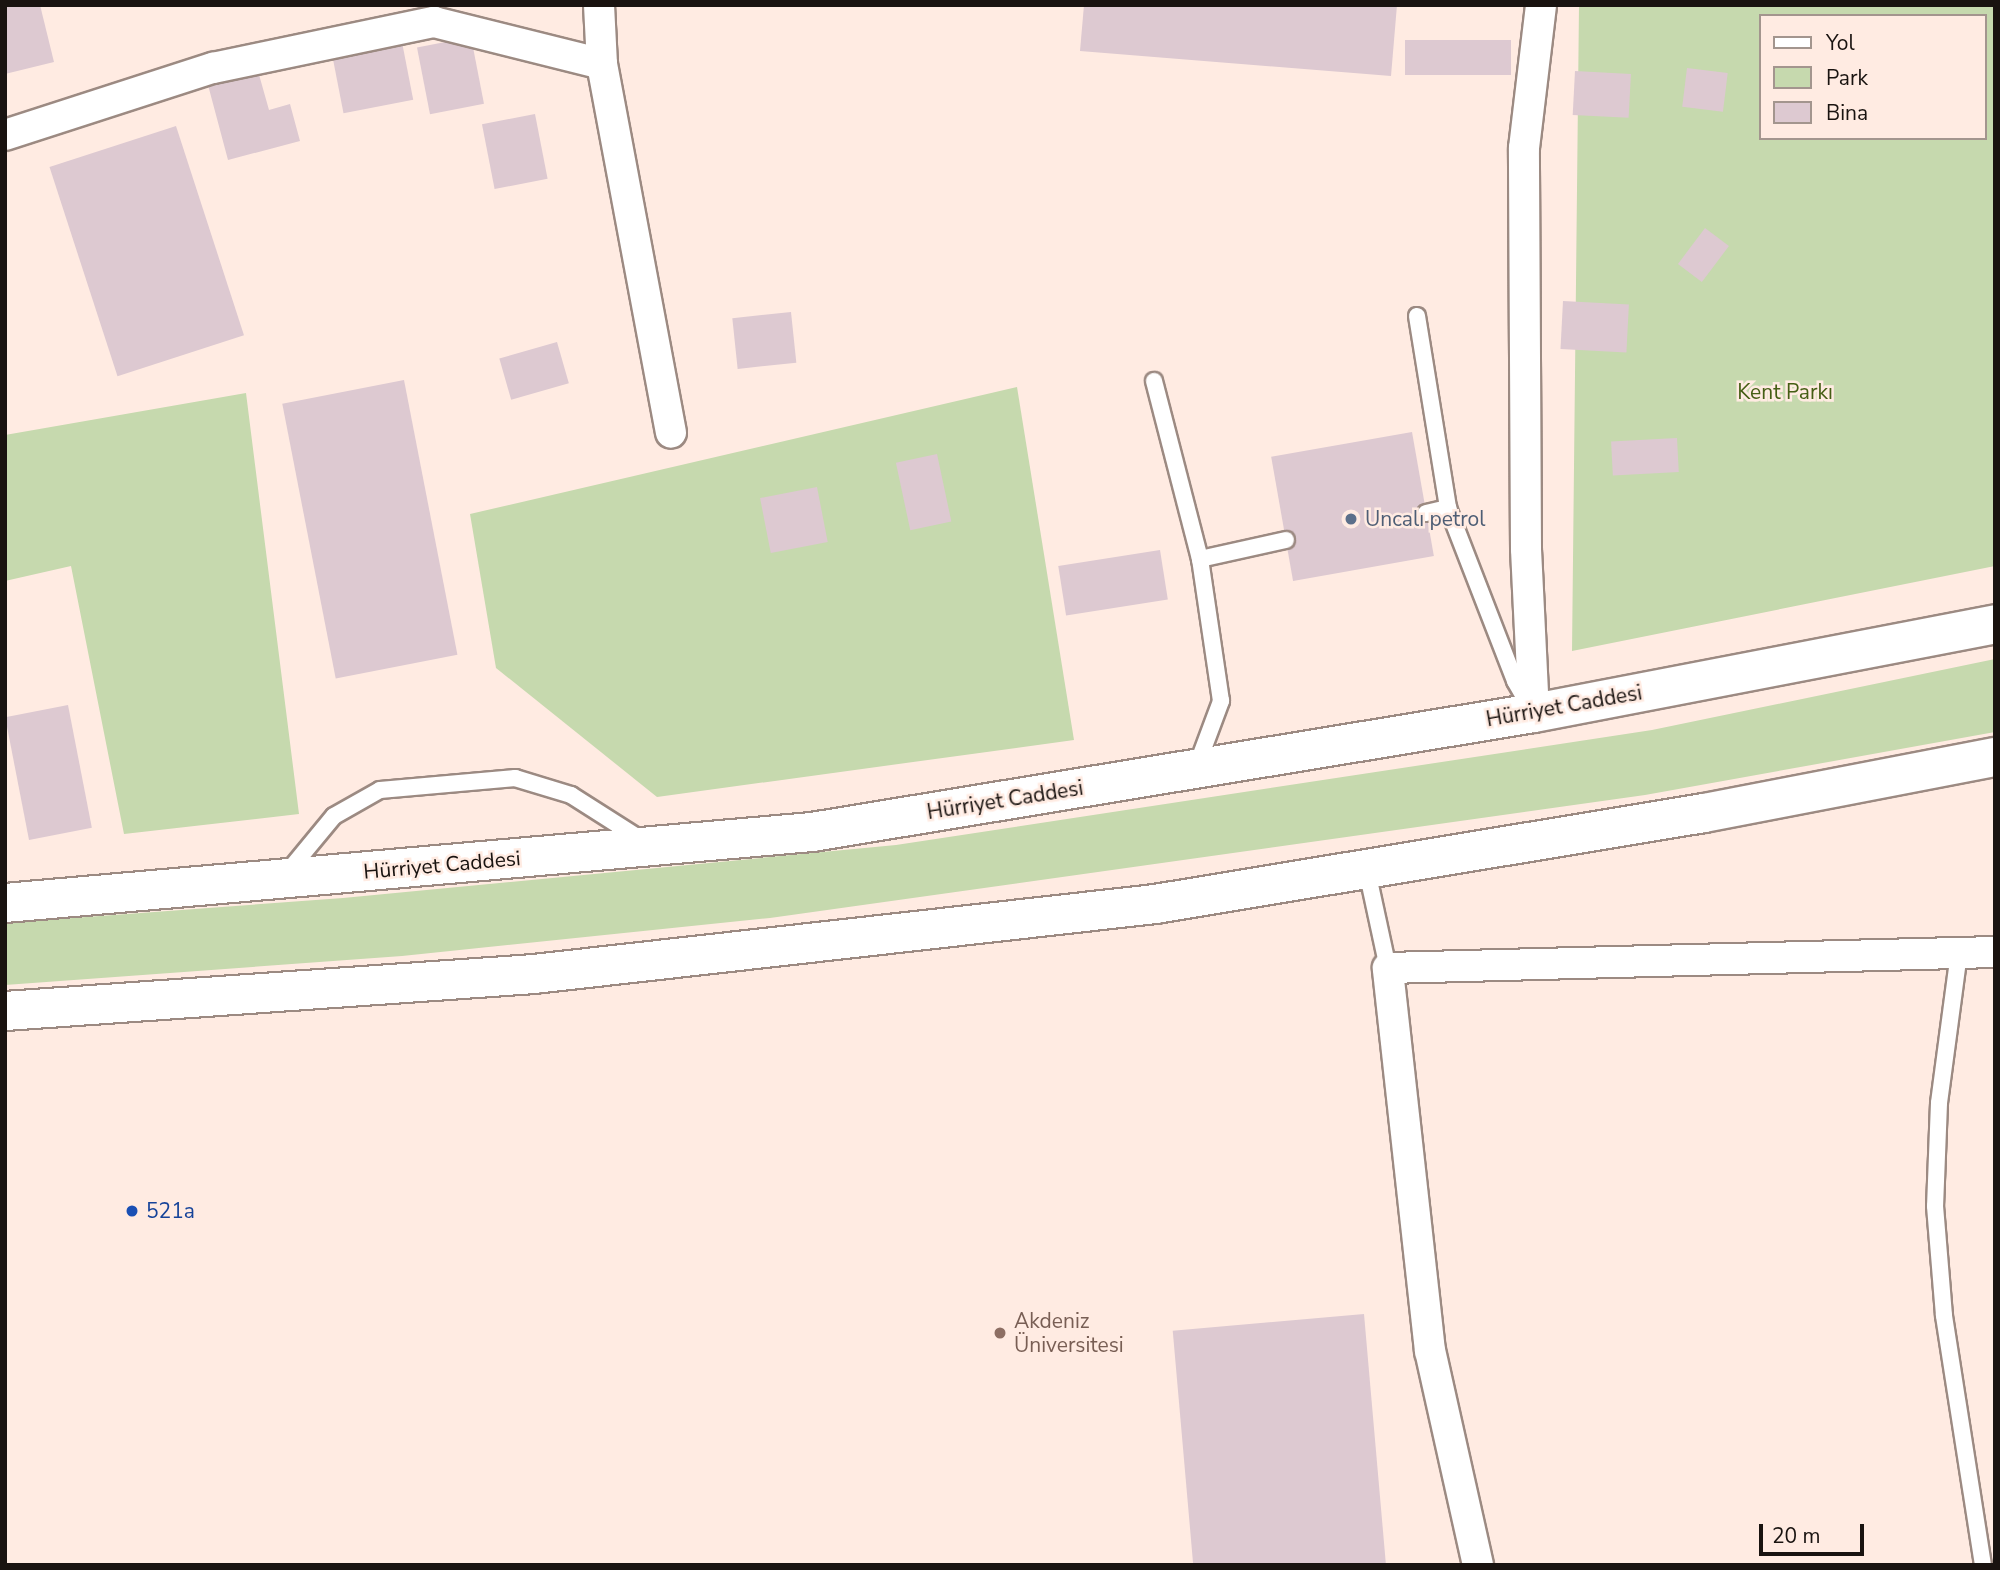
<!DOCTYPE html>
<meta charset="utf-8">
<style>
body{margin:0}
#map{position:relative;width:2000px;height:1570px;overflow:hidden;background:#ffebe2;font-family:"Nunito Sans",sans-serif}
div>[style]{position:absolute}
[style*='--x']{left:calc(var(--x)*1px);top:calc(var(--y)*1px);width:calc(var(--w)*1px);rotate:calc(var(--a)*1deg)}
.green>*{inset:0;background:#c6d9ae}
.building>*{inset:0;background:#ddc9d1;transform-origin:0 0}
.roads{filter:drop-shadow(2px 0 #9c8a82) drop-shadow(-2px 0 #9c8a82) drop-shadow(0 2px #9c8a82) drop-shadow(0 -2px #9c8a82)}
.service>*{height:16px;margin:-8px;padding:0 8px;transform-origin:8px;border-radius:8px;background:#fff}
.minor>*{height:30px;margin:-15px;padding:0 15px;transform-origin:15px;border-radius:15px;background:#fff}
.trunk>*{height:38px;margin:-19px;padding:0 19px;transform-origin:19px;border-radius:19px;background:#fff}
.dots>*{width:19px;height:19px;translate:-50% -50%;box-sizing:border-box;border:4px solid #ffebe2;border-radius:50%}
span{translate:-50% -50%;white-space:nowrap;text-align:center;line-height:1.15;-webkit-text-stroke:5px #ffebe2;paint-order:stroke}
.park-label{font-size:21px;color:#455e14}
.service-label{font-size:21px;color:#4e5e75}
.left{translate:0 -50%;text-align:left}
.street-label{font-size:21px;color:#191310}
.transit-label{font-size:21px;color:#164399}
.education-label{font-size:21px;color:#785e54}
.frame{position:absolute;inset:0;border:7px solid #191310;pointer-events:none}
.legend{position:absolute;left:1759px;top:14px;width:228px;height:126px;box-sizing:border-box;background:#ffebe2;border:2px solid #a3958e;margin:0;padding:9px 12px;list-style:none;font-size:21px;color:#191310}
.legend li{display:flex;align-items:center;gap:14px;height:35px}
.legend b{width:35px;border:2px solid #a3958e}
.scale{position:absolute;left:1759px;top:1524px;width:105px;height:32px;box-sizing:border-box;border:4px solid #191310;border-top:0;padding-left:9px;font-size:21px;line-height:24px;white-space:nowrap;color:#191310;-webkit-text-stroke:5px #ffebe2;paint-order:stroke}
</style>
<div id="map">
<div class="green">
<div style="clip-path:polygon(evenodd,1579px 5px,1995px 5px,1995px 566px,1572px 651px,1579px 5px,1760px 16px,1984px 16px,1984px 138px,1760px 138px,1760px 16px)"></div>
<div style="clip-path:polygon(1017px 387px,1074px 740px,657px 797px,496px 668px,470px 514px)"></div>
<div style="clip-path:polygon(246px 393px,299px 814px,124px 834px,71px 566px,5px 581px,5px 435px)"></div>
<div style="clip-path:polygon(1995px 659px,1995px 732px,1645px 795px,770px 918px,402px 956px,5px 985px,5px 923px,343px 898px,896px 845px,1652px 730px)"></div>
</div>
<div class="building">
<div style="clip-path:polygon(5px 5px,40px 5px,54px 62px,5px 74px)"></div>
<div style="clip-path:polygon(1084px 5px,1397px 5px,1391px 76px,1080px 51px)"></div>
<div style="left:401px;top:37px;width:64px;height:71px;rotate:79deg"></div>
<div style="left:471px;top:37px;width:68px;height:55px;rotate:79deg"></div>
<div style="left:1405px;top:40px;width:106px;height:35px"></div>
<div style="left:1687px;top:68px;width:41px;height:39px;rotate:7deg"></div>
<div style="clip-path:polygon(258px 71px,269px 110px,290px 104px,300px 141px,228px 160px,208px 85px)"></div>
<div style="left:1575px;top:71px;width:56px;height:44px;rotate:3deg"></div>
<div style="left:535px;top:114px;width:66px;height:54px;rotate:79deg"></div>
<div style="left:176px;top:126px;width:220px;height:133px;rotate:72deg"></div>
<div style="left:1705px;top:228px;width:30px;height:45px;rotate:37deg"></div>
<div style="left:1563px;top:301px;width:66px;height:48px;rotate:3deg"></div>
<div style="left:791px;top:312px;width:51px;height:59px;rotate:84deg"></div>
<div style="left:557px;top:342px;width:43px;height:60px;rotate:74deg"></div>
<div style="left:404px;top:380px;width:280px;height:124px;rotate:79deg"></div>
<div style="left:1412px;top:432px;width:126px;height:143px;rotate:80deg"></div>
<div style="left:1677px;top:438px;width:34px;height:66px;rotate:87deg"></div>
<div style="left:937px;top:454px;width:69px;height:42px;rotate:78deg"></div>
<div style="left:817px;top:487px;width:56px;height:58px;rotate:79deg"></div>
<div style="left:1160px;top:550px;width:50px;height:103px;rotate:81deg"></div>
<div style="left:68px;top:705px;width:125px;height:64px;rotate:79deg"></div>
<div style="left:1364px;top:1314px;width:252px;height:192px;rotate:85deg"></div>
</div>
<div class="roads">
<div class="service">
<div style="--x:1417;--y:316;--w:194;--a:80.8"></div>
<div style="--x:1154;--y:381;--w:184;--a:75.5"></div>
<div style="--x:1426;--y:513;--w:23;--a:-13"></div>
<div style="--x:1448;--y:508;--w:186;--a:68.8"></div>
<div style="--x:1515;--y:681;--w:28;--a:60"></div>
<div style="--x:1196;--y:768;--w:72;--a:-69.5"></div>
<div style="--x:1221;--y:701;--w:144;--a:-98.4"></div>
<div style="--x:1200;--y:559;--w:88;--a:-12.5"></div>
<div style="--x:1367;--y:871;--w:99;--a:77.8"></div>
<div style="--x:286;--y:874;--w:75;--a:-50.4"></div>
<div style="--x:334;--y:816;--w:53;--a:-29.5"></div>
<div style="--x:380;--y:790;--w:136;--a:-5.1"></div>
<div style="--x:515;--y:778;--w:59;--a:16.9"></div>
<div style="--x:571;--y:795;--w:82;--a:32.5"></div>
<div style="--x:1959;--y:953;--w:151;--a:97.6"></div>
<div style="--x:1939;--y:1103;--w:103;--a:92.2"></div>
<div style="--x:1935;--y:1206;--w:110;--a:85.3"></div>
<div style="--x:1944;--y:1316;--w:252;--a:81.1"></div>
</div>
<div class="minor">
<div style="--x:599;--y:5;--w:59;--a:87.1"></div>
<div style="--x:602;--y:64;--w:375;--a:79.4"></div>
<div style="--x:5;--y:135;--w:219;--a:-17.9"></div>
<div style="--x:213;--y:68;--w:226;--a:-11.8"></div>
<div style="--x:434;--y:22;--w:173;--a:14"></div>
<div style="--x:1534;--y:713;--w:164;--a:-92.8"></div>
<div style="--x:1526;--y:549;--w:401;--a:-90.3"></div>
<div style="--x:1524;--y:148;--w:144;--a:-83.2"></div>
<div style="--x:1478;--y:1565;--w:219;--a:-102.6"></div>
<div style="--x:1430;--y:1351;--w:385;--a:-96.3"></div>
<div style="--x:1388;--y:968;--w:607;--a:-1.51"></div>
</div>
<div class="trunk">
<div style="--x:5;--y:903;--w:810;--a:-5.03"></div>
<div style="--x:812;--y:832;--w:732;--a:-9.36"></div>
<div style="--x:1534;--y:713;--w:470;--a:-10.9"></div>
<div style="--x:5;--y:1011;--w:530;--a:-4"></div>
<div style="--x:534;--y:974;--w:625;--a:-6.43"></div>
<div style="--x:1155;--y:904;--w:556;--a:-9.41"></div>
<div style="--x:1704;--y:813;--w:296;--a:-10.9"></div>
</div>
</div>
<div class="dots">
<div style="left:1351px;top:519px;background:#5c6f8a"></div>
<div style="left:132px;top:1211px;background:#1a4fb4"></div>
<div style="left:1000px;top:1333px;background:#8d6e63"></div>
</div>
<div class="park-label">
<span style="left:1785px;top:392px">Kent Parkı</span>
</div>
<div class="service-label">
<span class="left" style="left:1365px;top:519px">Uncalı petrol</span>
</div>
<div class="street-label">
<span style="left:1564px;top:706px;rotate:-10deg">Hürriyet Caddesi</span>
<span style="left:1005px;top:800px;rotate:-9deg">Hürriyet Caddesi</span>
<span style="left:442px;top:865px;rotate:-5deg">Hürriyet Caddesi</span>
</div>
<div class="transit-label">
<span class="left" style="left:146px;top:1211px">521a</span>
</div>
<div class="education-label">
<span class="left" style="left:1014px;top:1333px">Akdeniz<br>Üniversitesi</span>
</div>
<div class="frame"></div>
<ul class="legend">
<li><b style="height:9px;background:#fff"></b>Yol</li>
<li><b style="height:19px;background:#c6d9ae"></b>Park</li>
<li><b style="height:19px;background:#ddc9d1"></b>Bina</li>
</ul>
<div class="scale">20 m</div>
</div>
